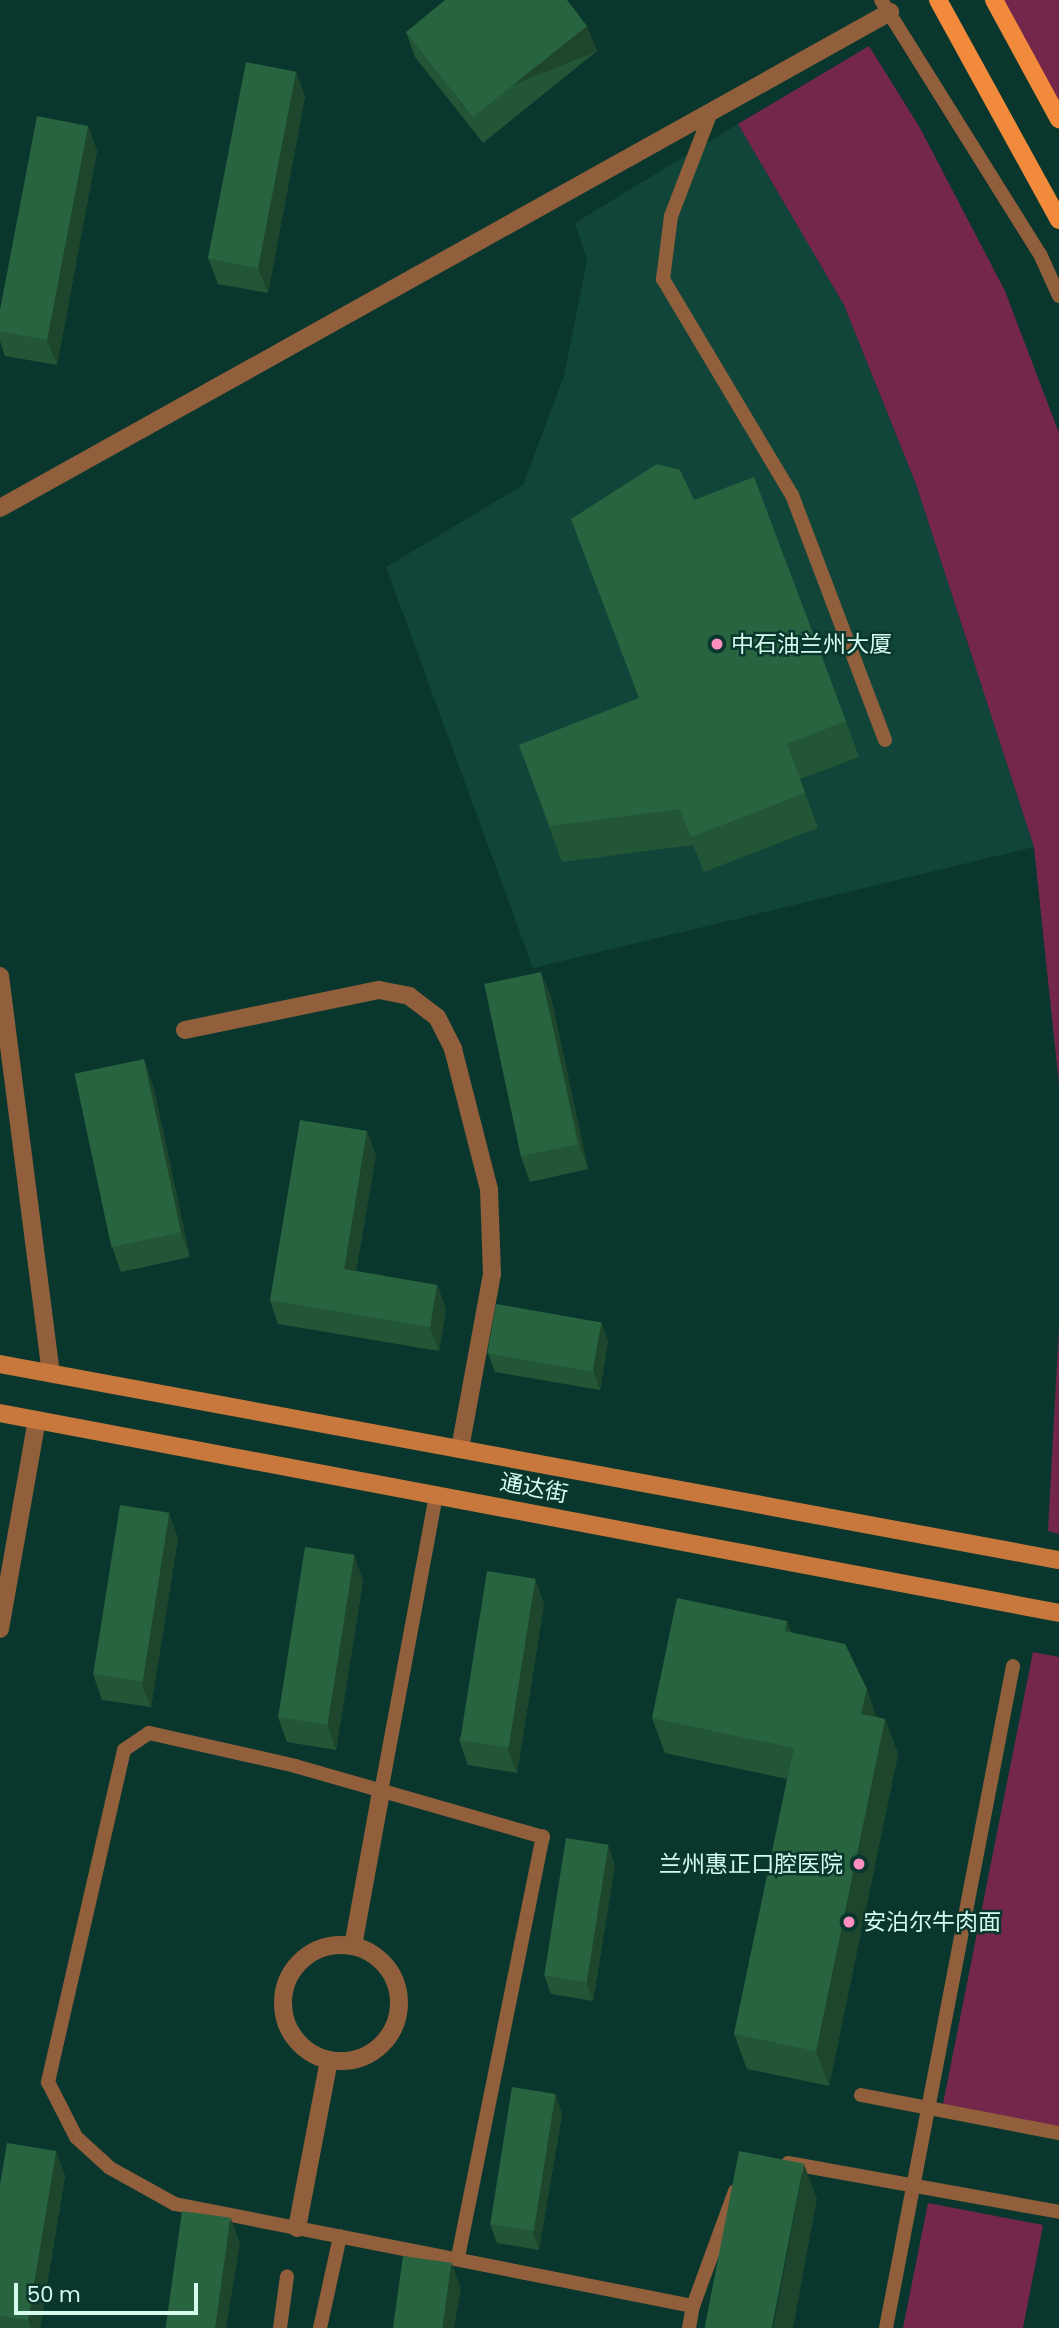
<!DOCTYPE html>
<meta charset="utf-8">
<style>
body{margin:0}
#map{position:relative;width:1059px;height:2328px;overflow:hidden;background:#0a372d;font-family:Poppins,"Noto Sans SC",sans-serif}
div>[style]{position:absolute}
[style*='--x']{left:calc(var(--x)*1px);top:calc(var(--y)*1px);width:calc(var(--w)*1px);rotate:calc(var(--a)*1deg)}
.built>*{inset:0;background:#114539}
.green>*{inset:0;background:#74264b}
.lane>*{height:14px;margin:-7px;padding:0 7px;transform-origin:7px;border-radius:7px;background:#915f3c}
.street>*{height:18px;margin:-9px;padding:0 9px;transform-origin:9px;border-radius:9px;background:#915f3c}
.street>.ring{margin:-9px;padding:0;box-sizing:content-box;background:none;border:18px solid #915f3c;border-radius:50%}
.secondary>*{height:18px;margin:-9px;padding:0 9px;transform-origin:9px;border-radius:9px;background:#c8783d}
.primary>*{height:18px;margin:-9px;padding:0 9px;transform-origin:9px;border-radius:9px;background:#f28a3b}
.wall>*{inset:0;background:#235637}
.shaded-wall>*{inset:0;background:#1d462d;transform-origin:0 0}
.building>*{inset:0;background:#296440;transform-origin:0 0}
.dots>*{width:19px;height:19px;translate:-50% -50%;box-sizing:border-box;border:4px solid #0a372d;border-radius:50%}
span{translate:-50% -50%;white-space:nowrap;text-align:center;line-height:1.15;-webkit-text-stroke:5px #0a372d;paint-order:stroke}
.poi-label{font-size:23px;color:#d5fbef}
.left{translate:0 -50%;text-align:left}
.right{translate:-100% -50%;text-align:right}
.street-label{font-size:23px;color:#d5fbef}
.scale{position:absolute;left:14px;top:2283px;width:184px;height:32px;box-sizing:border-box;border:4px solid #d5fbef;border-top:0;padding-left:9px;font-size:21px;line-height:24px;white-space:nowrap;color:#d5fbef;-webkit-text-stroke:5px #0a372d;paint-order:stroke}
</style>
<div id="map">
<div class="built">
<div style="clip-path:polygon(738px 124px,844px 305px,916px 484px,1034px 847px,533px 968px,386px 567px,523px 485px,564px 376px,587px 260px,575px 223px)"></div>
</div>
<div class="green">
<div style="clip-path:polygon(994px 0,1059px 0,1059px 119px)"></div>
<div style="clip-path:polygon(869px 46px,920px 128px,1005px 291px,1059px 433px,1059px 1085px,1034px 847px,916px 484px,844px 305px,738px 124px)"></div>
<div style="clip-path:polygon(1059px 1326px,1059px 1534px,1048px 1531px)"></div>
<div style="clip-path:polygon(1033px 1652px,1059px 1657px,1059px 2127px,943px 2104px)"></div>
<div style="clip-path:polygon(928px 2203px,1043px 2225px,1023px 2328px,903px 2328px)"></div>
</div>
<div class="lane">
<div style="--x:881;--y:0;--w:300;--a:58"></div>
<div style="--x:1040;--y:254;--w:46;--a:65.7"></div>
<div style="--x:711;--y:112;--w:111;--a:111"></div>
<div style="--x:671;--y:216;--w:64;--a:97.2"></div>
<div style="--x:663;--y:279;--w:252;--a:59.2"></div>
<div style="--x:792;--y:495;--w:262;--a:69.2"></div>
<div style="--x:381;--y:1792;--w:303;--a:-79.5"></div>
<div style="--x:861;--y:2095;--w:202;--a:10.9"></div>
<div style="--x:788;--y:2163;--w:275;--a:10.2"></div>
<div style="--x:458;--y:2257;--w:429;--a:-78.6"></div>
<div style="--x:543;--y:1837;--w:257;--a:-164"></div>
<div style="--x:296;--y:1766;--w:151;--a:-167.3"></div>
<div style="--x:149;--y:1733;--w:30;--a:146"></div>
<div style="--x:124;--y:1750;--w:341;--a:102.9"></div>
<div style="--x:48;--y:2082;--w:62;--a:63"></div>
<div style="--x:76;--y:2137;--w:46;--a:42.4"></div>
<div style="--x:110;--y:2168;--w:74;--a:29"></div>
<div style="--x:175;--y:2204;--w:528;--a:11.14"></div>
<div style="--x:693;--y:2306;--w:122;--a:-69.9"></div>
<div style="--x:280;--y:2328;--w:52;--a:-82.3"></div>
<div style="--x:320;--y:2328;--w:94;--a:-77.7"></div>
<div style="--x:689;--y:2328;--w:22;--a:-80"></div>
<div style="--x:886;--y:2328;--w:674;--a:-79.14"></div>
</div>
<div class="street">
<div style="--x:0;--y:508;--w:1019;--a:-29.13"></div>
<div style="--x:0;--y:976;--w:400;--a:82.7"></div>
<div style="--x:185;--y:1030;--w:198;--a:-11.7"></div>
<div style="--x:379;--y:990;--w:31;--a:11"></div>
<div style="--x:409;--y:996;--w:35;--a:37"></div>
<div style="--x:437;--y:1017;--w:36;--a:63"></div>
<div style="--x:453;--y:1049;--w:145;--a:75.6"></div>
<div style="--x:489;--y:1189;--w:85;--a:88"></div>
<div style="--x:492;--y:1274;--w:178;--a:100.4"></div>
<div style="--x:0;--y:1629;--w:212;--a:-80"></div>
<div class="ring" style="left:283px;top:1945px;width:98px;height:98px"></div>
<div style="--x:353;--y:1946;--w:157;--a:-79.7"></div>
<div style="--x:297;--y:2228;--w:170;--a:-79.2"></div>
</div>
<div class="secondary">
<div style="--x:0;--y:1364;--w:1077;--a:10.49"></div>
<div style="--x:0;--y:1413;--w:1078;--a:10.69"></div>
</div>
<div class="primary">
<div style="--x:938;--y:0;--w:251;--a:61.2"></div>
<div style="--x:994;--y:0;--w:136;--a:61.4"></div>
</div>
<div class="wall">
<div style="clip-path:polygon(406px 32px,597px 51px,483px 143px,415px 57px)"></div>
<div style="clip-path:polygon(296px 72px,305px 97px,268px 293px,218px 284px,208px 258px)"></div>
<div style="clip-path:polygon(88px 126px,97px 151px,57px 365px,5px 356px,0 341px,0 310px)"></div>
<div style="clip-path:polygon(694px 500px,846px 721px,859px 757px,800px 779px,818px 828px,704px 872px,693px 845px,562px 862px,519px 745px,638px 699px)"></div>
<div style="clip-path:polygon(551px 997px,588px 1169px,530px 1182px,521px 1157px)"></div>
<div style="clip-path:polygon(153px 1085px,190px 1257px,121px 1272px,112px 1247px)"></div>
<div style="clip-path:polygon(376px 1155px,356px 1271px,437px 1285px,446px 1309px,439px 1351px,278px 1324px,270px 1300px)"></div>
<div style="clip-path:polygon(601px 1322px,608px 1341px,600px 1390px,495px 1372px,488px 1353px)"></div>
<div style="clip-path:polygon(178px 1538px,151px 1707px,102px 1700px,93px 1674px)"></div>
<div style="clip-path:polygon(354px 1555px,363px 1581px,336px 1750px,287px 1742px,278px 1717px)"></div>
<div style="clip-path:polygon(535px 1579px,544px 1604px,517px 1773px,468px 1765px,459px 1740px)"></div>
<div style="clip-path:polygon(787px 1621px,791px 1632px,877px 1717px,885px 1719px,898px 1754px,829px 2086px,747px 2069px,734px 2034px,787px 1779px,665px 1753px,652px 1718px)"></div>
<div style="clip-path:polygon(615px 1865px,593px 2001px,551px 1994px,544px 1975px)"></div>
<div style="clip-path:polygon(555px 2094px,562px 2114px,539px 2250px,497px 2243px,490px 2224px)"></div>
<div style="clip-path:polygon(56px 2151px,65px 2176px,40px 2328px,0 2328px,0 2185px)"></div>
</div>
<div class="shaded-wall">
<div style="left:587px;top:26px;width:27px;height:146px;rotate:68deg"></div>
<div style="clip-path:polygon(296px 72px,305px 97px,268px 293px,258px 268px)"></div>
<div style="clip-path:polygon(88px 126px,97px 151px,57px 365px,47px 340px)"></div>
<div style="clip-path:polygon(541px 972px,551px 997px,588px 1169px,579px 1144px)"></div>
<div style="clip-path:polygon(144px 1059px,153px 1085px,190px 1257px,181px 1232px)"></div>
<div style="clip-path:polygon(367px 1131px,376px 1155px,352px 1293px,344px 1269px)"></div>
<div style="clip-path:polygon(437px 1285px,446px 1309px,439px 1351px,430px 1327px)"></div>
<div style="clip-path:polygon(601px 1322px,608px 1341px,600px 1390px,593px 1370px)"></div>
<div style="clip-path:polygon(169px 1513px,178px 1538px,151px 1707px,141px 1682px)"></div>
<div style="clip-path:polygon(354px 1555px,363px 1581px,336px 1750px,327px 1724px)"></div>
<div style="clip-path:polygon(535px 1579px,544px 1604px,517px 1773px,507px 1748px)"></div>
<div style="clip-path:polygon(787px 1621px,800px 1657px,785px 1631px)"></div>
<div style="clip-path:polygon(867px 1689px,879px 1725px,861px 1714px)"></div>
<div style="clip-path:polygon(885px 1719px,898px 1754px,829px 2086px,816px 2051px)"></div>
<div style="clip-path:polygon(608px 1845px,615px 1865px,593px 2001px,586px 1981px)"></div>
<div style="clip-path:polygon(555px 2094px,562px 2114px,539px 2250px,532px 2231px)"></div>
<div style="clip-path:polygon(56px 2151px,65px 2176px,40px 2328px,31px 2328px,28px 2320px)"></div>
<div style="clip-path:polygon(804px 2164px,817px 2199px,793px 2328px,773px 2328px)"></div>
<div style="clip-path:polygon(231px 2218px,240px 2244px,226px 2328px,213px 2328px)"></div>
<div style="clip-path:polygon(452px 2263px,461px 2289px,454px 2328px,441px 2328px)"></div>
</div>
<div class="building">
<div style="clip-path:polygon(445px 0,567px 0,587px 26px,473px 117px,406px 32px)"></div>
<div style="left:246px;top:62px;width:51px;height:200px;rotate:11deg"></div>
<div style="clip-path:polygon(37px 116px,88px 126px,47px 340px,0 331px,0 310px)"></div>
<div style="clip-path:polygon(657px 464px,680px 470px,694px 500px,754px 477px,846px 721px,787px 744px,805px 793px,691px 837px,680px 809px,550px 826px,519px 745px,639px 698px,571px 519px)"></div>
<div style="left:541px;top:972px;width:176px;height:58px;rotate:78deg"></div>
<div style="left:144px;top:1059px;width:177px;height:71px;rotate:78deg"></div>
<div style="clip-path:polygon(300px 1120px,367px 1131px,344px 1269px,437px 1285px,430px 1327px,270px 1300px)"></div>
<div style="left:496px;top:1304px;width:107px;height:50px;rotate:10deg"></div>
<div style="left:120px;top:1505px;width:50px;height:171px;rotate:9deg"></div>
<div style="left:305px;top:1547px;width:50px;height:172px;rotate:9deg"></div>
<div style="left:487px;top:1571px;width:49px;height:171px;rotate:9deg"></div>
<div style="clip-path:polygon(677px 1598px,787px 1621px,785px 1631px,845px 1644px,867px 1689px,861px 1714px,885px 1719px,816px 2051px,734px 2034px,794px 1748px,652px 1718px)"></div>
<div style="left:566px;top:1838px;width:43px;height:139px;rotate:9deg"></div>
<div style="left:512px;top:2087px;width:44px;height:139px;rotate:9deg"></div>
<div style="clip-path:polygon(7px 2143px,56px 2151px,28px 2320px,0 2316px,0 2185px)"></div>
<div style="left:739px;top:2151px;width:66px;height:180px;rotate:11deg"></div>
<div style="left:182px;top:2211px;width:49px;height:119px;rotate:8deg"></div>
<div style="left:403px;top:2256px;width:49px;height:73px;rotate:8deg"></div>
</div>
<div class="dots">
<div style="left:717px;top:644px;background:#fe8ebd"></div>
<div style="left:859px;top:1864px;background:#fe8ebd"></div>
<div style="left:849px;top:1922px;background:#fe8ebd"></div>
</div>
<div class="poi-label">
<span class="left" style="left:731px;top:644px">中石油兰州大厦</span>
<span class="right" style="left:843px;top:1864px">兰州惠正口腔医院</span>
<span class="left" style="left:863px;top:1922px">安泊尔牛肉面</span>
</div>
<div class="street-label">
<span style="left:534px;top:1488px;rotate:11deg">通达街</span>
</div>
<div class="scale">50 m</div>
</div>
